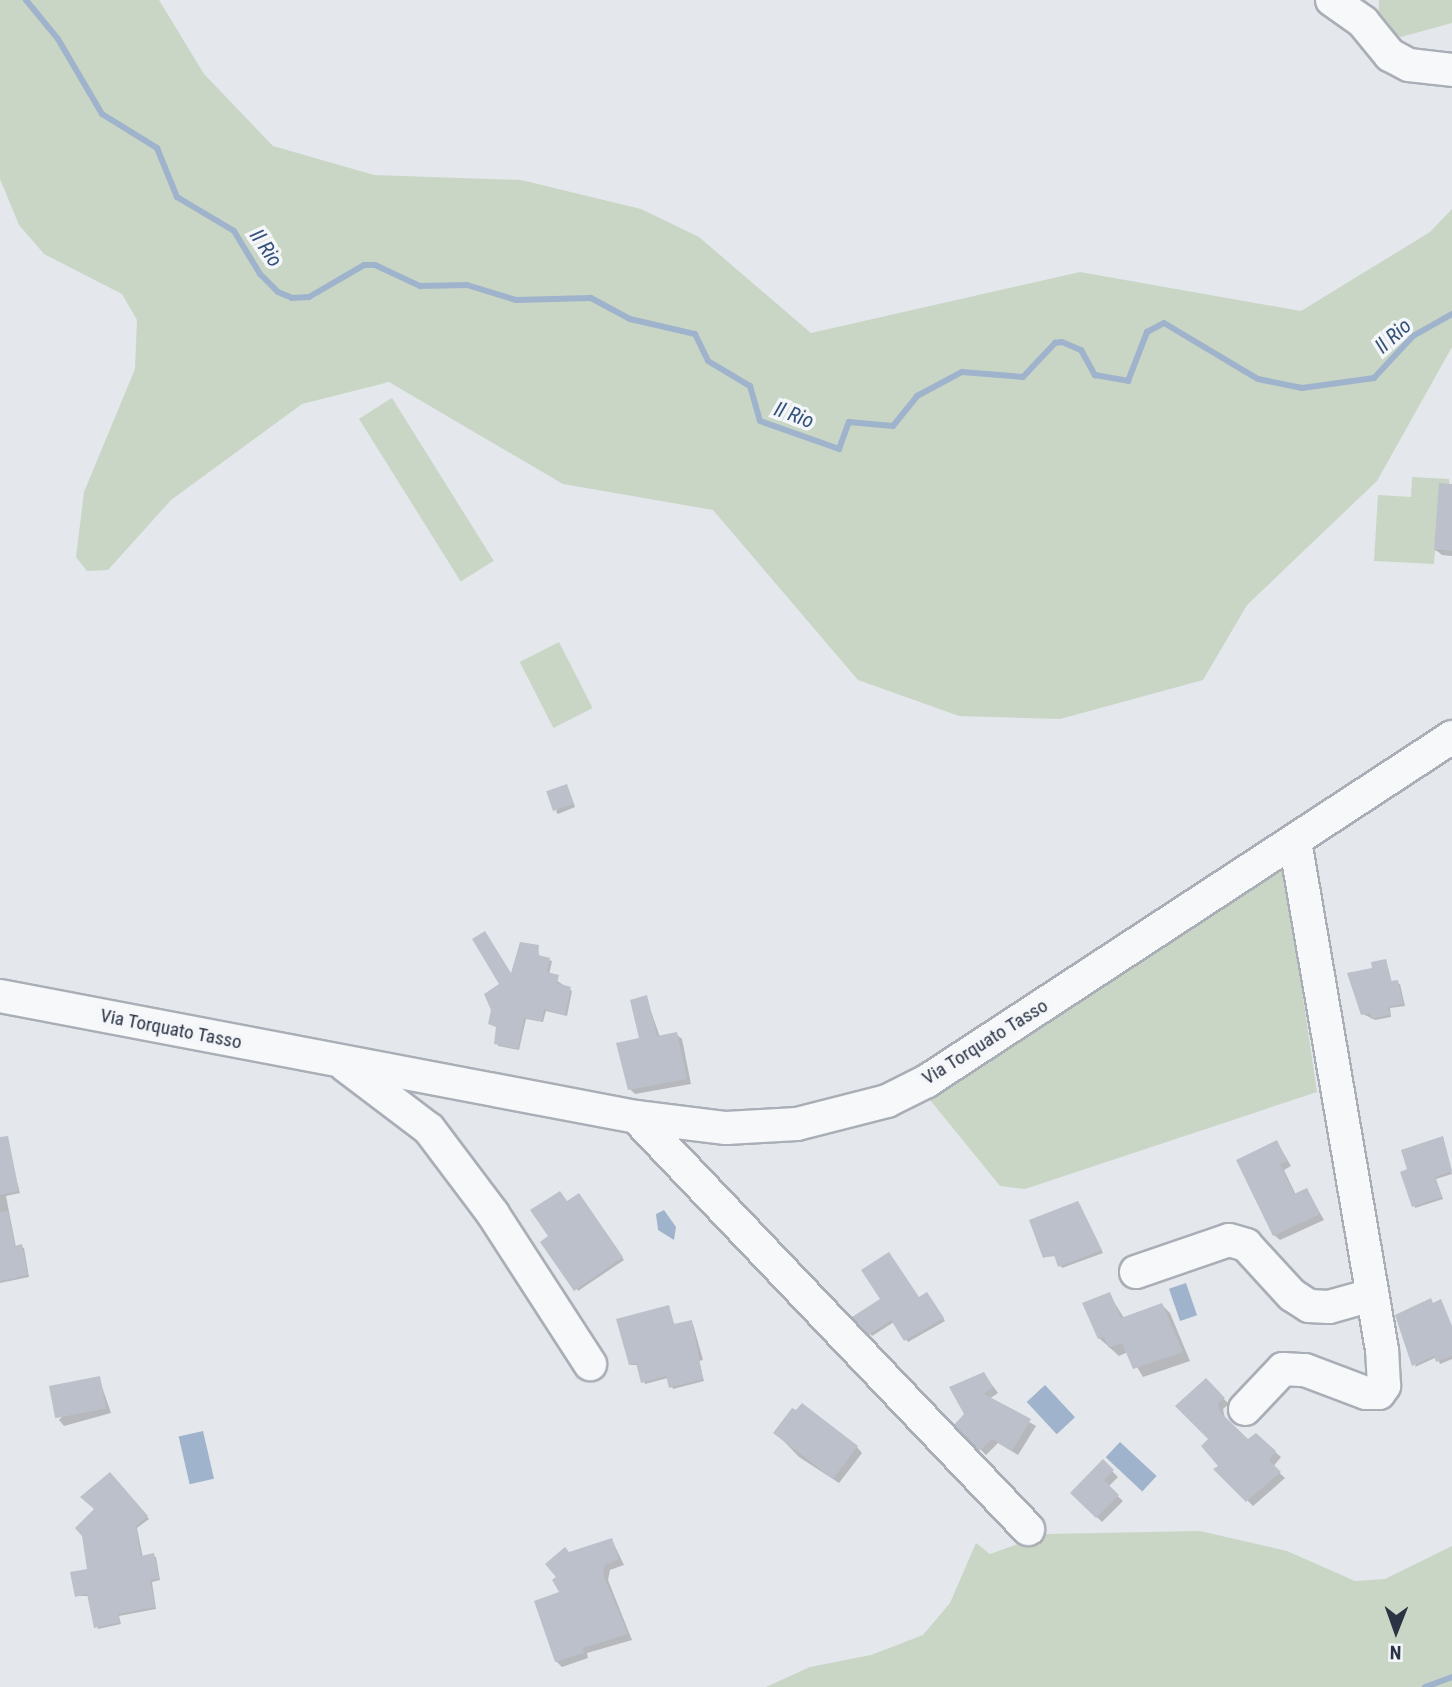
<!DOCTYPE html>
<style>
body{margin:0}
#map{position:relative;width:1452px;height:1687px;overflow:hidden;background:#e4e7ec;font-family:"Roboto Condensed",sans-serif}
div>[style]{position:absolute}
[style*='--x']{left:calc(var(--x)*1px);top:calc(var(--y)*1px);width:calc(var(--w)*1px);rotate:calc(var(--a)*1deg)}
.green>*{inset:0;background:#c9d6c5;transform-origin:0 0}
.water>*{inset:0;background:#9fb4cc;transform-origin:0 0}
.shadow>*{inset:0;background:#0003}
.stream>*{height:6px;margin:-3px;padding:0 3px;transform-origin:3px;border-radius:3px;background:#9fb4cc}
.building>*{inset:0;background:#bbc0ca;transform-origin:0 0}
.roads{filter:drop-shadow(2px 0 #a9aeb7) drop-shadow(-2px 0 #a9aeb7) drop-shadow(0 2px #a9aeb7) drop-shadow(0 -2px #a9aeb7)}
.minor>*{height:32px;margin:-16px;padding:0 16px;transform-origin:16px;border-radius:16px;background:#f7f8fa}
span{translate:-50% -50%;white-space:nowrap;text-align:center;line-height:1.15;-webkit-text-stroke:7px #f4f6f9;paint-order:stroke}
.street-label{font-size:19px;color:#2b3445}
.water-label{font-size:21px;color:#34527a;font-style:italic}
.north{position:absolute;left:1361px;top:1596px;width:70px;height:70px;-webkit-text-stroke:5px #f4f6f9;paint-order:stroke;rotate:181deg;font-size:19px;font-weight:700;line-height:28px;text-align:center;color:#2b3445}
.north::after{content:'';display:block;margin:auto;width:24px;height:32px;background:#2b3445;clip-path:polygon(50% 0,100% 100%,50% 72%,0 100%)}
</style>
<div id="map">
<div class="green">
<div style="clip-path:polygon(0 0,159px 0,204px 74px,273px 146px,374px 175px,521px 180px,641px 209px,699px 237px,811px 333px,1080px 272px,1301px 311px,1430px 232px,1452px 209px,1452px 347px,1377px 481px,1247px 605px,1203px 680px,1060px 719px,959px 716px,858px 680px,713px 510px,563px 484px,389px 382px,302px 404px,171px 500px,108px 570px,87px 571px,76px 557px,84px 492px,135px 369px,137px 320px,122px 294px,44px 254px,19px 225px,0 179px)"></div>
<div style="clip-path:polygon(1379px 0,1452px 0,1452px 23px,1401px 37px,1378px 29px)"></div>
<div style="left:392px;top:398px;width:192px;height:39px;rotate:58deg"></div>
<div style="clip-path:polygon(1412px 477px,1449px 479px,1452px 551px,1435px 551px,1434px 564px,1374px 561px,1378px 495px,1411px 497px)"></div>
<div style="left:559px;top:642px;width:74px;height:44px;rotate:63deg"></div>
<div style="clip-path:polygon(1284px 869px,1317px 1092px,1025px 1189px,1000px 1186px,926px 1095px)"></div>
<div style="clip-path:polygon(1200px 1531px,1287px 1551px,1355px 1581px,1385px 1579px,1452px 1546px,1452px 1687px,766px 1687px,810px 1667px,871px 1655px,923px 1635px,950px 1603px,976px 1543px,990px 1554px,1046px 1534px)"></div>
</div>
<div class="water">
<div style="clip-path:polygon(664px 1210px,676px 1227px,674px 1240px,658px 1230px,656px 1214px)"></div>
<div style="left:1186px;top:1283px;width:34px;height:18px;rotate:71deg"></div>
<div style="left:1045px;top:1385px;width:44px;height:25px;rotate:47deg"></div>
<div style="left:203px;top:1431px;width:49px;height:25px;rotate:77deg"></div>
<div style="left:1120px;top:1442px;width:50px;height:21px;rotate:43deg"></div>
</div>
<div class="shadow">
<div style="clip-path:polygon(1452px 502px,1452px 556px,1442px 555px,1436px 550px)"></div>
<div style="clip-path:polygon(567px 786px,575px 807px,558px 814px,556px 812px)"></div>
<div style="clip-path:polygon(538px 947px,539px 957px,552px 961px,549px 975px,572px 991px,567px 1016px,546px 1011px,543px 1022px,526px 1019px,519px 1050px,498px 1046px,498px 1028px,490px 1023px,512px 976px)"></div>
<div style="clip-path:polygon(1386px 960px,1392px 983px,1400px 984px,1405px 1006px,1390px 1008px,1391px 1017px,1375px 1020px,1363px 1014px,1374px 969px)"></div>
<div style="clip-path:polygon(646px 997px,660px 1037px,676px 1034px,682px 1039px,691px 1084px,635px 1094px,630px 1089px)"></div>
<div style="clip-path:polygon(1443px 1138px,1452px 1174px,1436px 1179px,1443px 1199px,1415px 1208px,1410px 1170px)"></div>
<div style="clip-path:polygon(1277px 1142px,1291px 1166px,1284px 1170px,1296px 1195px,1307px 1190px,1324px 1220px,1280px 1240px,1274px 1235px)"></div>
<div style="clip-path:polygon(13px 1167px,20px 1193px,6px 1196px,16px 1247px,24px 1248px,29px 1277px,0 1283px,0 1170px)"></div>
<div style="clip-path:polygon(581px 1197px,624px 1260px,578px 1291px,551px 1237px,567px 1203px)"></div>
<div style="clip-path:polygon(1080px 1205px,1103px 1253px,1062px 1268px,1056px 1256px,1045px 1257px)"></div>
<div style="clip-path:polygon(1109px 1294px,1124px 1318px,1162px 1305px,1170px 1313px,1190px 1361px,1143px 1377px,1128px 1352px,1119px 1356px,1099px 1338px)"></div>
<div style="clip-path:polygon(929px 1296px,945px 1321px,908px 1342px,894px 1322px,872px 1336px,855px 1318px)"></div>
<div style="clip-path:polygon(1433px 1305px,1452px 1326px,1452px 1359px,1440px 1364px,1437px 1357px,1415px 1367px)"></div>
<div style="clip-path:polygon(668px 1307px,675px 1326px,693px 1324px,703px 1360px,699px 1361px,704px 1381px,673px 1389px,668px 1378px,645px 1384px,638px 1365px,630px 1365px)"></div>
<div style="clip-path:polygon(984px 1374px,998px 1393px,989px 1399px,1036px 1426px,1018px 1455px,998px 1443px,986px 1455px,957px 1425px,966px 1415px)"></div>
<div style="clip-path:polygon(99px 1378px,111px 1413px,64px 1426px,59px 1420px)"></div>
<div style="clip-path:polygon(1205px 1381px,1229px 1404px,1223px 1409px,1225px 1419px,1248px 1441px,1256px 1435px,1281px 1457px,1273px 1467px,1285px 1478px,1253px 1506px,1216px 1469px,1220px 1466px,1211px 1439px)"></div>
<div style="clip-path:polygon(775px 1432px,857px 1447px,862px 1453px,839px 1483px,799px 1457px)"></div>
<div style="clip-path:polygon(1103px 1462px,1118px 1477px,1108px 1487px,1123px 1501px,1102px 1522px,1072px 1493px)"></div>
<div style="clip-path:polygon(110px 1474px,149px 1519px,137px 1528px,143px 1558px,156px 1557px,160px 1580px,152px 1582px,156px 1609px,119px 1616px,121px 1624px,98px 1629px,89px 1596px,77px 1596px,89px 1570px,96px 1509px)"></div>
<div style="clip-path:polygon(612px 1540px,624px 1565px,610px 1570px,608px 1580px,632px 1640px,587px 1653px,588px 1658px,562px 1667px,556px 1661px,569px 1554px)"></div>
</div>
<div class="stream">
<div style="--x:26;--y:0;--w:50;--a:50.6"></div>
<div style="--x:58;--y:39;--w:87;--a:59.6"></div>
<div style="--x:102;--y:114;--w:65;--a:31.7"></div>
<div style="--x:157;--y:148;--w:53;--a:67.8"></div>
<div style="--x:177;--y:197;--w:66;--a:30.8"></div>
<div style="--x:234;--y:231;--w:50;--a:58.8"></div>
<div style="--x:260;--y:274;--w:25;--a:45"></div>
<div style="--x:278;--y:292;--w:15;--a:23"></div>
<div style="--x:292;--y:298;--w:17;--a:-3"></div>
<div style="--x:309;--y:297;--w:64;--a:-30.2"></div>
<div style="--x:364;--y:265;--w:11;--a:0"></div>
<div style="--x:375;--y:265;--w:50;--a:25"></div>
<div style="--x:420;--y:286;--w:47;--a:-1.2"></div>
<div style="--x:467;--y:285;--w:51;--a:17"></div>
<div style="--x:516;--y:300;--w:75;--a:-1.5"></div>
<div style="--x:591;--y:298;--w:44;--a:28.3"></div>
<div style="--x:630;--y:319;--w:67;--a:13"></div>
<div style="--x:695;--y:334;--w:30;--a:64"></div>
<div style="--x:708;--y:361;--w:49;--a:30.8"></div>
<div style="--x:750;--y:386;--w:36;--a:74"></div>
<div style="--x:760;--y:421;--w:84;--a:19.5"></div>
<div style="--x:839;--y:449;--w:29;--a:-70"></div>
<div style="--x:849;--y:422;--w:44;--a:5.2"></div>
<div style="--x:893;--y:426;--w:38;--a:-51"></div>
<div style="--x:917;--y:396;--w:51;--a:-28.1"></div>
<div style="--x:962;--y:372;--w:61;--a:4.7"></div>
<div style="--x:1023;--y:377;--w:47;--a:-46.7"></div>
<div style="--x:1055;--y:343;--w:7;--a:-8"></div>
<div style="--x:1062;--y:342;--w:21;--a:23"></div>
<div style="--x:1081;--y:350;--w:29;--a:61"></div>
<div style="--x:1095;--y:375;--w:34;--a:10"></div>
<div style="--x:1128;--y:381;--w:53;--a:-68.8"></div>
<div style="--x:1147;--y:332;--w:19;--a:-28"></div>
<div style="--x:1164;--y:323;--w:109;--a:30.8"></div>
<div style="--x:1258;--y:379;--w:45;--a:11.6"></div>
<div style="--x:1302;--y:388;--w:73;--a:-7.9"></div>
<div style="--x:1374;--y:378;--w:57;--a:-47.1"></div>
<div style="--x:1413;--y:336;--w:45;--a:-29.4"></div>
<div style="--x:1425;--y:1687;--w:29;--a:-20"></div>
</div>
<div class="building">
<div style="clip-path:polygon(1439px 483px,1452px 484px,1452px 551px,1434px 550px)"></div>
<div style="left:567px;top:784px;width:21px;height:22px;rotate:71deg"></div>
<div style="clip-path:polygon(485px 931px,511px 973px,520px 942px,539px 945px,538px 955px,550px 958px,547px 972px,559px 975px,557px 983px,571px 987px,565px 1015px,544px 1009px,542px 1021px,524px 1018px,518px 1049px,494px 1044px,496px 1027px,488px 1024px,491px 1010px,484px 994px,499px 984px,472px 939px)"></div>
<div style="clip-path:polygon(1386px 959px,1391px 981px,1398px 980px,1403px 1004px,1388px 1007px,1390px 1015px,1371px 1019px,1370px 1013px,1361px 1015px,1347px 973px,1372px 968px,1371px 962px)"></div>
<div style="clip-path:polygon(647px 995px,657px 1036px,677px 1032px,687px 1079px,628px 1090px,616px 1043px,639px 1038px,630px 1000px)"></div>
<div style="clip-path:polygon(8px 1136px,19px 1191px,0 1195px,0 1137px)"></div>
<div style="clip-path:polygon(1443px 1136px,1452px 1171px,1435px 1177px,1442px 1197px,1412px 1207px,1400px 1172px,1407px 1169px,1401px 1150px)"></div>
<div style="clip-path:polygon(1277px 1140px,1287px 1161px,1280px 1164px,1294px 1194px,1307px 1188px,1320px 1214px,1273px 1236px,1236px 1160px)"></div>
<div style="clip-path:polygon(560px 1191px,567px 1201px,579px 1193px,623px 1257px,574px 1291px,540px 1242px,548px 1236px,530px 1210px)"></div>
<div style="clip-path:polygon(1078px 1201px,1102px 1250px,1058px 1267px,1054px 1255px,1043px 1258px,1029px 1220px)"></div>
<div style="clip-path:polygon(8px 1211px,15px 1246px,22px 1244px,28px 1275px,0 1281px,0 1212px)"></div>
<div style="clip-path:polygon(889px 1252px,919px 1297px,927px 1292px,944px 1318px,904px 1341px,891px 1320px,869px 1335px,852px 1317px,880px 1299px,861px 1270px)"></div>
<div style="clip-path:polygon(1110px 1292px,1121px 1318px,1162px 1303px,1183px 1352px,1133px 1369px,1122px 1343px,1109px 1348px,1104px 1337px,1098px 1339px,1082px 1303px)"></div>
<div style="clip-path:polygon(1431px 1298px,1433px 1303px,1441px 1299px,1452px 1326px,1452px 1356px,1436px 1362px,1434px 1356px,1412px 1366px,1395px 1315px)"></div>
<div style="clip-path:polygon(669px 1305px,674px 1324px,692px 1320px,703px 1379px,669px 1388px,666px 1376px,641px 1383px,636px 1363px,629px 1365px,616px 1319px)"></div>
<div style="clip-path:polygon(984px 1372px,993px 1387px,984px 1394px,1031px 1419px,1012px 1451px,992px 1439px,979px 1451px,954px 1425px,964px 1414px,949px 1387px)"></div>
<div style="left:100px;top:1376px;width:33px;height:52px;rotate:79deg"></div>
<div style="clip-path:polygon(1206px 1378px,1225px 1398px,1218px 1403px,1220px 1412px,1248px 1439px,1256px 1433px,1276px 1451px,1269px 1460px,1281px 1472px,1246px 1502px,1213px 1469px,1218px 1466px,1201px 1446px,1208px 1439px,1175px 1406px)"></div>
<div style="clip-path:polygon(802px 1403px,858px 1446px,833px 1479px,773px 1433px,792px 1408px,796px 1410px)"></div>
<div style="clip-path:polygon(1103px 1459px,1114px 1470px,1104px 1480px,1119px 1495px,1096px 1518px,1070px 1493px)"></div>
<div style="clip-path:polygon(110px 1472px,148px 1516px,136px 1526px,141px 1556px,154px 1553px,159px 1579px,150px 1580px,155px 1607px,118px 1614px,120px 1622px,94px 1628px,87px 1594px,75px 1597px,70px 1572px,87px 1569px,82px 1536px,75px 1528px,94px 1509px,80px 1497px)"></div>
<div style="clip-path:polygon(612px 1538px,619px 1559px,605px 1565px,603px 1574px,628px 1634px,583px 1648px,584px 1653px,555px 1662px,534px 1601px,559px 1592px,552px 1580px,556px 1577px,545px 1564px,565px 1547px,569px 1552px)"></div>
</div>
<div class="roads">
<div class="minor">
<div style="--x:1332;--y:0;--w:38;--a:35"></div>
<div style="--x:1363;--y:22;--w:43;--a:50.7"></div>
<div style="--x:1390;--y:55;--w:21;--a:28"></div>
<div style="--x:1409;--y:65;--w:43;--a:6.6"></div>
<div style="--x:0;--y:996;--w:647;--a:10.77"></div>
<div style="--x:636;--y:1117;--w:91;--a:7"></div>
<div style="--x:726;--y:1128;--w:71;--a:-3.2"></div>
<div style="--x:797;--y:1124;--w:93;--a:-14.3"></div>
<div style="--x:887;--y:1101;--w:45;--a:-26.6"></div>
<div style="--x:927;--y:1081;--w:628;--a:-33.23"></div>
<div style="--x:346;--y:1066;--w:104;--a:37.2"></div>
<div style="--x:429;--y:1129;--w:106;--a:53"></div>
<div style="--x:493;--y:1214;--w:179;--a:57.1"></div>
<div style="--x:636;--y:1117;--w:569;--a:46.42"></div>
<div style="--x:1136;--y:1272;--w:98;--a:-19"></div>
<div style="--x:1229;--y:1240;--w:18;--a:16"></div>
<div style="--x:1246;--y:1245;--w:68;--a:47.4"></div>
<div style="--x:1292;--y:1295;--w:20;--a:33"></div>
<div style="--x:1309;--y:1306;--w:20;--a:3"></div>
<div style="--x:1329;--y:1307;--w:45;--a:-15.6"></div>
<div style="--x:1245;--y:1409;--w:55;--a:-46.5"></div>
<div style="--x:1283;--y:1369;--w:22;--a:3"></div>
<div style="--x:1305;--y:1370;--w:65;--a:20.7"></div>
<div style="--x:1366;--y:1393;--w:13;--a:0"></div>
<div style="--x:1379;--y:1393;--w:9;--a:-54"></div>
<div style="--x:1384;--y:1386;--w:36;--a:-93"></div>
<div style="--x:1382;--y:1350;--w:516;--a:-99.7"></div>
</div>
</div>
<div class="street-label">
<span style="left:171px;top:1029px;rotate:11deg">Via Torquato Tasso</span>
<span style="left:985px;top:1042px;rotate:-32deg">Via Torquato Tasso</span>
</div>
<div class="water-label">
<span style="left:266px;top:248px;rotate:56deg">Il Rio</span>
<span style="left:1393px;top:336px;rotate:-42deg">Il Rio</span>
<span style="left:794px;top:415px;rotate:20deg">Il Rio</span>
</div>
<div class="north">N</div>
</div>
